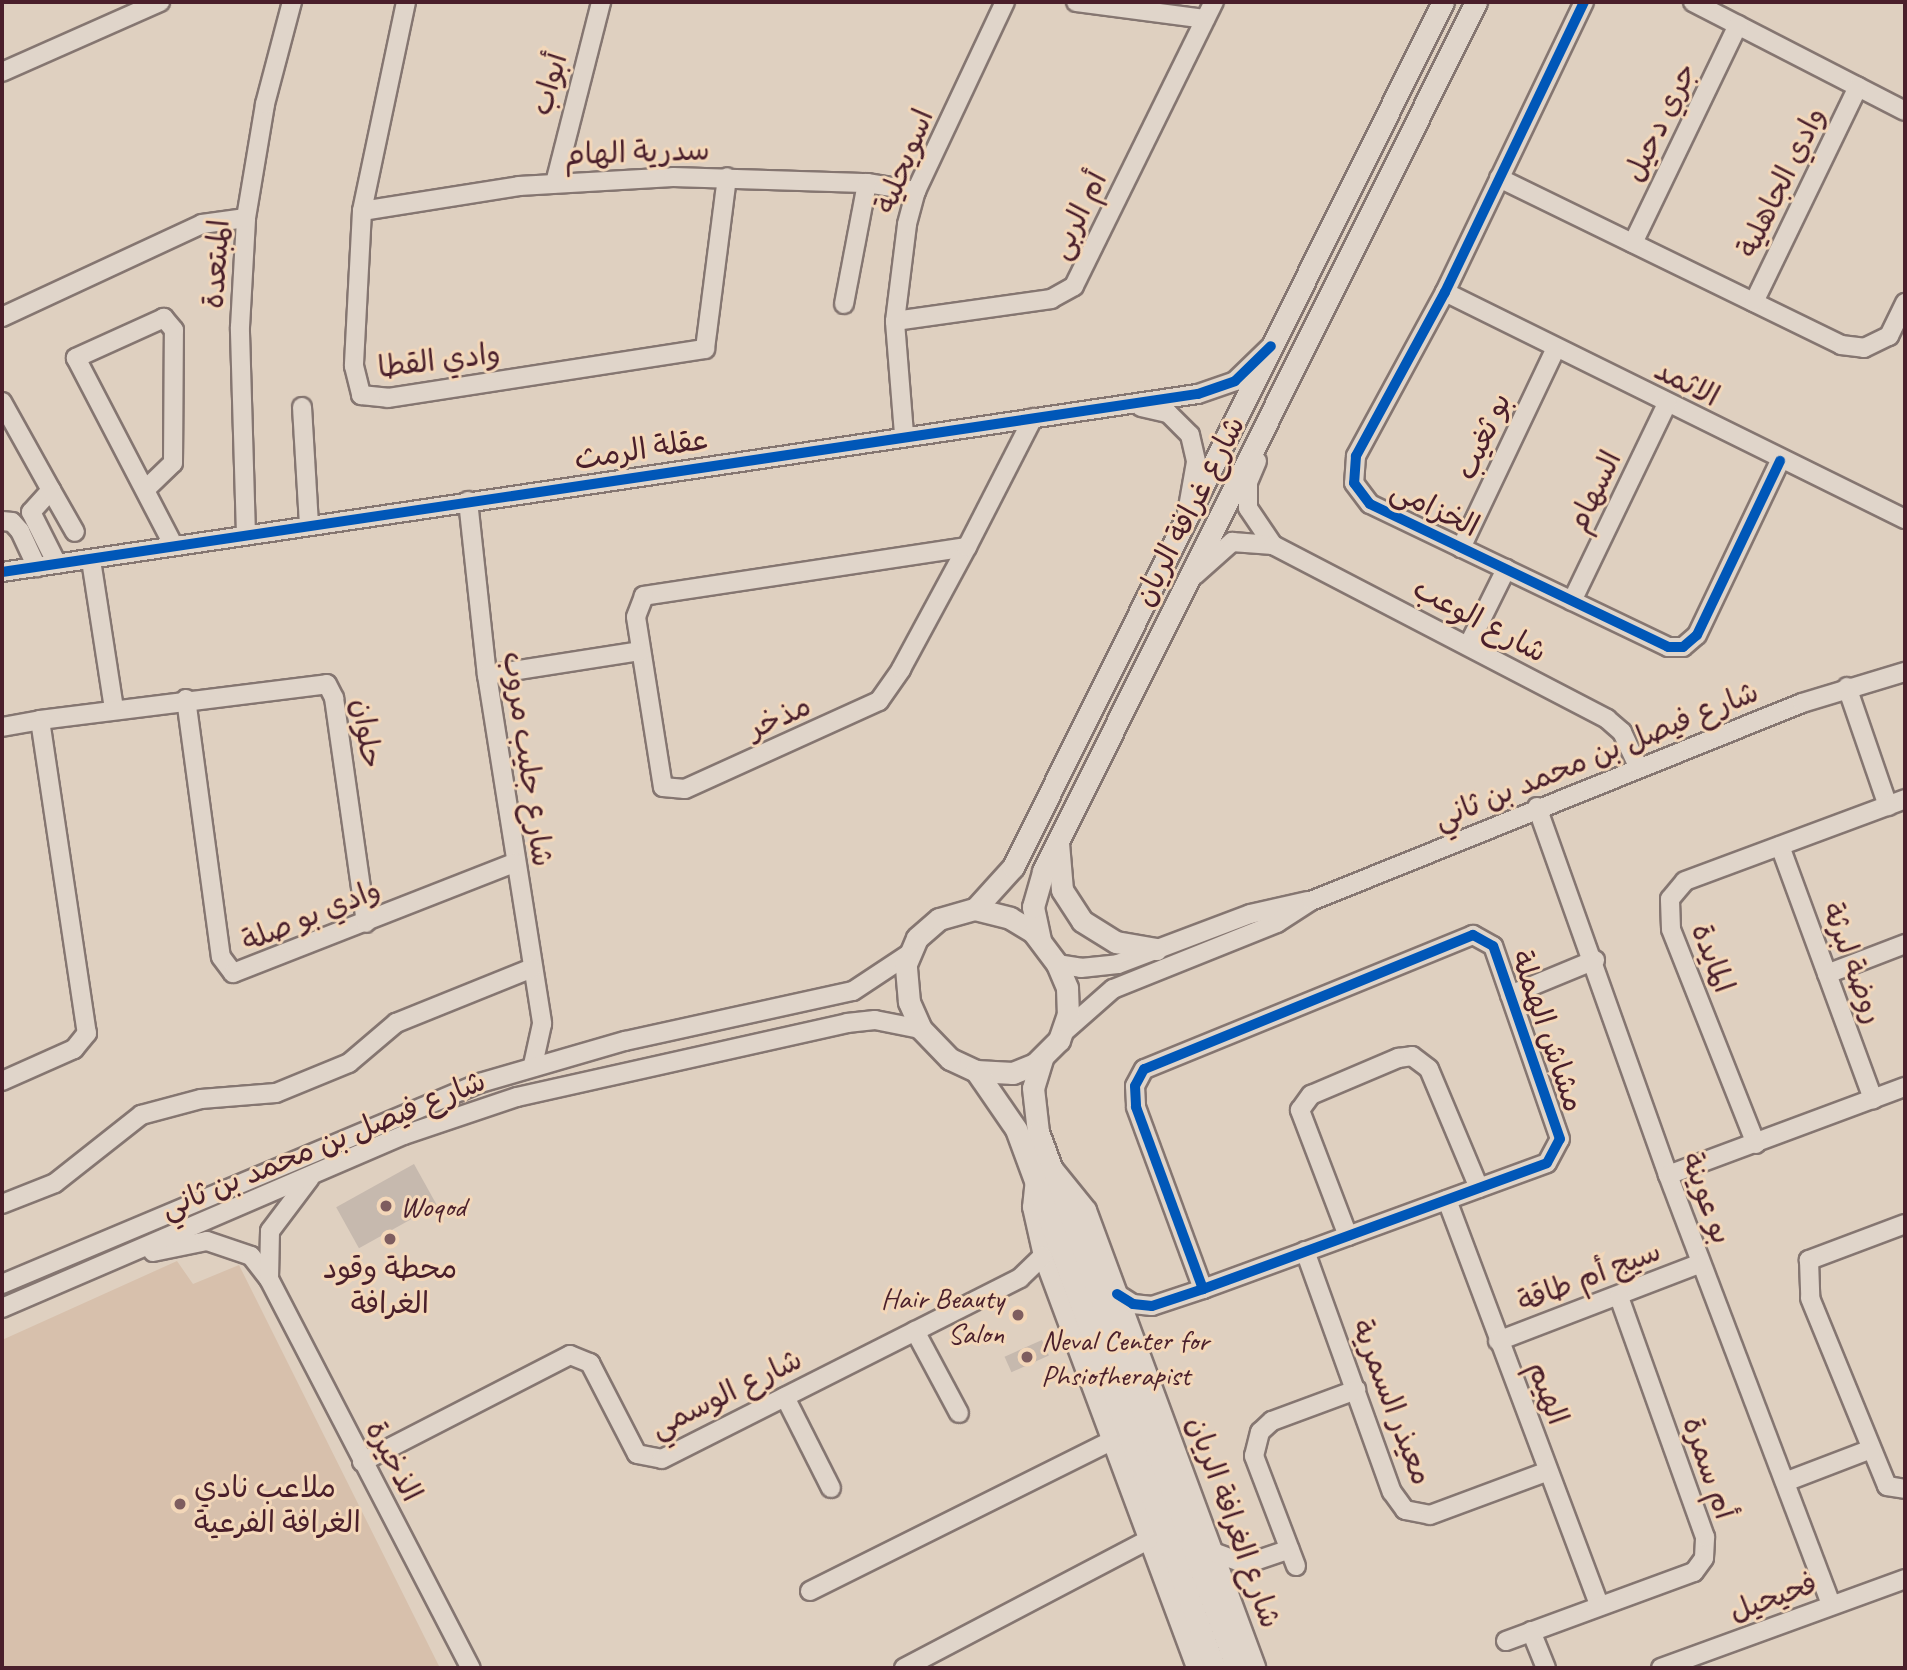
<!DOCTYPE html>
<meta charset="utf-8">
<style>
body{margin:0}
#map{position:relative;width:1907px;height:1670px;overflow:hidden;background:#dfd0c0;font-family:Caveat,"Playpen Sans Arabic",sans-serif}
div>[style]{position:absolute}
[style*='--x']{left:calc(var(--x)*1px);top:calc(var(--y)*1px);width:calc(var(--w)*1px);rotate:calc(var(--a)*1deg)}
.green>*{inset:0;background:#d7c0ac}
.building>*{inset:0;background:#c6b9ae;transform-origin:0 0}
.roads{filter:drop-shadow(2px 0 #857671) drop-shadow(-2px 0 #857671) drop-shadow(0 2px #857671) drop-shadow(0 -2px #857671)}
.minor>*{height:18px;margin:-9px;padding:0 9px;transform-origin:9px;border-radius:9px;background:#e0d5ca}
.major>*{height:21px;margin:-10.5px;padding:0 10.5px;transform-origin:10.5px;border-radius:10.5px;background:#e0d5ca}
.cycleway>*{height:10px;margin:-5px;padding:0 5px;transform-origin:5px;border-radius:5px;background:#0057b8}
.dots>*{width:19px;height:19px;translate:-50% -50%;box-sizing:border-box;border:4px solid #f3d7b9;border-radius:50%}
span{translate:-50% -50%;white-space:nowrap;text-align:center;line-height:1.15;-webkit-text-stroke:6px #f3d7b9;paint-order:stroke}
.street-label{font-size:30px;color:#4a1f2b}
.poi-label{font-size:30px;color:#4a1f2b}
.left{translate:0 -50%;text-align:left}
.right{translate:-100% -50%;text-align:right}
.frame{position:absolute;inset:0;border:4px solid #4a1f2b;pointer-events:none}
</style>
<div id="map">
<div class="green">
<div style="clip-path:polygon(177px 1261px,193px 1284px,239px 1265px,440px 1668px,2px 1668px,2px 1340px)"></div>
</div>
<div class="building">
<div style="left:414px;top:1164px;width:47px;height:89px;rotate:61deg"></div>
<div style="left:1042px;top:1340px;width:17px;height:41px;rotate:66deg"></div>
</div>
<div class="roads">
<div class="minor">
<div style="--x:406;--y:2;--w:214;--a:101.9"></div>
<div style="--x:362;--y:211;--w:155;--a:93"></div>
<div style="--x:354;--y:366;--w:30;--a:76"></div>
<div style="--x:361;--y:395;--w:27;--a:6"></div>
<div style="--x:388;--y:398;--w:321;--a:-8.8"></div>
<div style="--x:705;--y:349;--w:173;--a:-82.7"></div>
<div style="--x:1076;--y:2;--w:130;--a:7.5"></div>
<div style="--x:1584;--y:2;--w:322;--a:115.6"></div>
<div style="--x:1445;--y:292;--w:187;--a:118.5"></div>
<div style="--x:1356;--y:456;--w:27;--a:94"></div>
<div style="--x:1354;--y:483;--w:26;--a:53"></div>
<div style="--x:1370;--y:504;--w:331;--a:25.6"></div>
<div style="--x:1668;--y:647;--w:15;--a:0"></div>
<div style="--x:1683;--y:647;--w:18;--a:-41"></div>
<div style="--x:1697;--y:635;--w:193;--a:-64.5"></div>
<div style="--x:1693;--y:2;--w:238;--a:27.2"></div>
<div style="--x:2;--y:72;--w:173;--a:-23.9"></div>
<div style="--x:1499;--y:178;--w:381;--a:26"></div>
<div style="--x:1841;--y:345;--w:23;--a:7"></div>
<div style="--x:1864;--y:348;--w:28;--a:-26"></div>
<div style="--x:1889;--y:336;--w:37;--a:-64"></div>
<div style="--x:555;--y:183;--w:187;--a:-75.7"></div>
<div style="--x:362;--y:211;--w:159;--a:-9"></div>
<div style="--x:519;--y:186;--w:154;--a:-3.3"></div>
<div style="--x:673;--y:177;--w:194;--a:1.8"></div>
<div style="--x:867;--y:183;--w:50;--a:9.3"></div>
<div style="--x:1633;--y:243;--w:242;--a:-64.3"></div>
<div style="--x:1445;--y:292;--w:513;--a:26.27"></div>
<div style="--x:1754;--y:302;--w:239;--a:-64.2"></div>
<div style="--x:844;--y:304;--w:123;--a:-79.2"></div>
<div style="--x:2;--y:317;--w:221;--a:-24.9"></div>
<div style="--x:202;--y:224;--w:44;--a:-7.8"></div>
<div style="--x:895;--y:321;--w:158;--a:-8"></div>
<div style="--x:1051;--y:299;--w:26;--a:-29"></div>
<div style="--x:1074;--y:286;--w:317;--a:-63.8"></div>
<div style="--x:2;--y:402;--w:101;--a:60.9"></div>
<div style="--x:51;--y:490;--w:30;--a:132"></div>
<div style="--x:31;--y:512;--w:58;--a:63.4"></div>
<div style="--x:302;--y:407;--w:118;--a:86.6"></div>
<div style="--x:1141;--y:407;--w:28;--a:13"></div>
<div style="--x:1168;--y:413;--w:31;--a:45"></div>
<div style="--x:1190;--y:435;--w:28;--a:77"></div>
<div style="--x:1196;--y:462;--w:52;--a:100"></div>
<div style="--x:904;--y:434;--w:113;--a:-94.6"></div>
<div style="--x:895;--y:321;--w:98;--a:-82.9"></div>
<div style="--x:907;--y:224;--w:34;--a:-75"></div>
<div style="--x:916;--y:191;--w:209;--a:-64.8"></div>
<div style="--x:1257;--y:461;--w:23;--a:113"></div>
<div style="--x:1248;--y:482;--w:26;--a:90"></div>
<div style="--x:1248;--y:508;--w:45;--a:56"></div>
<div style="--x:147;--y:488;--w:36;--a:-44"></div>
<div style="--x:173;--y:463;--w:133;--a:-89.6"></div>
<div style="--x:174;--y:330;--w:16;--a:-130"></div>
<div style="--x:164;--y:318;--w:97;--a:155.6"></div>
<div style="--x:76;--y:358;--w:212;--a:62.5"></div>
<div style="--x:51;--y:490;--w:48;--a:60.3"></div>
<div style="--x:468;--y:501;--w:175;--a:83.8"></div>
<div style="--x:487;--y:675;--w:353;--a:81"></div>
<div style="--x:542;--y:1024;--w:42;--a:102.4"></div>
<div style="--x:2;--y:521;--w:10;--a:6"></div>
<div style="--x:12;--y:522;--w:12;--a:48"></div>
<div style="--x:20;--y:531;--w:40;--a:65"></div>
<div style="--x:246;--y:535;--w:208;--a:-91.7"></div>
<div style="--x:240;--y:327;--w:109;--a:-86.8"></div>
<div style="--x:246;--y:218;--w:116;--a:-80.5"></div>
<div style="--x:265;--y:104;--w:106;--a:-75.2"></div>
<div style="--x:967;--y:547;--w:327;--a:171.4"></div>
<div style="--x:644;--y:596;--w:22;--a:111"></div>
<div style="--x:636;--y:617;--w:172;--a:81"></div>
<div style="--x:663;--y:787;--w:22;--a:5"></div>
<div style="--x:685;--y:789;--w:213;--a:-24.4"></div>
<div style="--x:879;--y:701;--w:39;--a:-55"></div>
<div style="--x:901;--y:669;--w:139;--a:-61.6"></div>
<div style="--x:967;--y:547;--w:145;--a:-62.9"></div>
<div style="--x:1461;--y:548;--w:221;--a:-64.6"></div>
<div style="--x:91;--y:560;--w:151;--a:81.2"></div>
<div style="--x:2;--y:572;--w:1209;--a:-8.47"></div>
<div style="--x:1198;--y:394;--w:39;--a:-19"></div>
<div style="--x:1235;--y:381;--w:50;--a:-44.2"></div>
<div style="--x:1195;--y:575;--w:50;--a:-41.7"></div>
<div style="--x:1232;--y:542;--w:41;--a:4.2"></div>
<div style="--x:1273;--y:545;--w:377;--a:27.5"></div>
<div style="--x:1607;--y:719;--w:20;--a:41"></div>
<div style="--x:1622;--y:732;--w:38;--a:65"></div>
<div style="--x:1572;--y:601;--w:219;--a:-64.3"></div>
<div style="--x:1469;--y:644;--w:84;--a:-63.7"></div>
<div style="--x:487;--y:675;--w:155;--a:-8.9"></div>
<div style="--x:1847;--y:687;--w:126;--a:71"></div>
<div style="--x:186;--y:699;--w:260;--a:82.3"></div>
<div style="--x:221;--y:957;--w:20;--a:53"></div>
<div style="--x:233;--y:973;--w:302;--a:-21.4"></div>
<div style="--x:40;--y:720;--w:289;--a:-7.1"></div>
<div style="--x:327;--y:684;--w:16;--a:63"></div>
<div style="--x:334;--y:698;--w:227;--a:81.9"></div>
<div style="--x:2;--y:727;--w:39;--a:-10"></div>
<div style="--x:40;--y:720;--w:317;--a:81.5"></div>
<div style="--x:87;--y:1033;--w:21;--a:129"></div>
<div style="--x:74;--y:1049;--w:79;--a:156"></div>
<div style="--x:1537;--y:807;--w:391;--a:70.4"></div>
<div style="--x:1668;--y:1175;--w:460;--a:69.2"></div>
<div style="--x:1780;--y:846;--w:270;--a:69.8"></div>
<div style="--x:1057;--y:964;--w:24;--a:9"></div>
<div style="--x:1081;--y:968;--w:37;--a:-6"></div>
<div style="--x:1118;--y:964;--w:141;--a:-20.7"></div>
<div style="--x:1250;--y:914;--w:59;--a:-12.6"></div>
<div style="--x:1827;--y:974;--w:84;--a:-21"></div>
<div style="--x:1510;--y:995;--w:92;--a:-22.4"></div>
<div style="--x:1064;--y:1032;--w:65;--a:-41.3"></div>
<div style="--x:1113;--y:989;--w:177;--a:-21.9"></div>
<div style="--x:1277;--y:923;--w:40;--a:-32.9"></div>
<div style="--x:1311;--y:901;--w:529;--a:-21.96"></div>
<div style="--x:1802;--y:703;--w:108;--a:-16.8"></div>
<div style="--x:1756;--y:1144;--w:231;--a:-111.6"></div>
<div style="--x:1671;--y:929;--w:30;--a:-92"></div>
<div style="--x:1670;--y:899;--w:23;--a:-50"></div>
<div style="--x:1685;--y:881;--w:235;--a:-20.4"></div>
<div style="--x:1053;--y:1168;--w:54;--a:51"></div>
<div style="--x:1087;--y:1210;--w:488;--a:69.7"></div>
<div style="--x:1668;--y:1175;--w:253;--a:-20.4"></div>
<div style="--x:1035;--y:1179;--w:28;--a:96"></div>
<div style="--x:1032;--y:1207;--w:50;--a:77.3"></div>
<div style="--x:1043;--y:1256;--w:439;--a:69.6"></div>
<div style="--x:1447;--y:1200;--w:433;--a:69.4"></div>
<div style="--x:2;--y:1204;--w:57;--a:-21.6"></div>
<div style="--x:55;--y:1183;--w:110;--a:-38.3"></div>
<div style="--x:141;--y:1115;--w:62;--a:-14.9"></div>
<div style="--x:201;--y:1099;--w:75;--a:-4.6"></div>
<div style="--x:276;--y:1093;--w:79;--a:-22.3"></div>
<div style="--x:349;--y:1063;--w:62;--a:-40.4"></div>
<div style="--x:396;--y:1023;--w:147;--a:-22"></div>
<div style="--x:1905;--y:1224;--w:103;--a:159.4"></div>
<div style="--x:1809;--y:1260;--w:38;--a:88"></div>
<div style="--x:1810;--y:1298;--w:203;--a:67.7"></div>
<div style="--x:1887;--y:1486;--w:18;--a:9"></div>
<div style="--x:1348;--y:1236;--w:135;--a:-110.9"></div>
<div style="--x:1300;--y:1110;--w:19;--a:-54"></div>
<div style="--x:1311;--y:1095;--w:95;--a:-23"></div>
<div style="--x:1398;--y:1058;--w:14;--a:-8"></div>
<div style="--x:1412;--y:1056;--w:21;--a:37"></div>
<div style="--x:1429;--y:1069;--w:129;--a:67.2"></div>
<div style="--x:1305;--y:1251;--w:256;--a:70.2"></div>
<div style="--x:1392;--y:1492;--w:22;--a:54"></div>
<div style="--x:1405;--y:1510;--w:25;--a:11"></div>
<div style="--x:1430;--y:1515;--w:126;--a:-20.4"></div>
<div style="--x:153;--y:1252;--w:55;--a:-11.5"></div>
<div style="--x:207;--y:1241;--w:46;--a:18.8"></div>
<div style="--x:251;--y:1256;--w:29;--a:52"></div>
<div style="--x:269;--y:1279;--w:438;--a:62.6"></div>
<div style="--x:269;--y:1279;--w:48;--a:-88.8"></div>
<div style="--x:270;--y:1231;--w:66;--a:-53"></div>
<div style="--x:2;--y:1284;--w:519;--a:-22.81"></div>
<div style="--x:480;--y:1083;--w:151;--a:-16.2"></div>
<div style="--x:625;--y:1041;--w:233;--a:-12.4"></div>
<div style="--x:853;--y:991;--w:67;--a:-33.5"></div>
<div style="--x:1117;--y:1294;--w:19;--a:32"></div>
<div style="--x:1133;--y:1304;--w:19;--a:6"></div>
<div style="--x:1152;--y:1306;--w:54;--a:-18.4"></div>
<div style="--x:1203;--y:1289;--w:366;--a:-20.1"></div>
<div style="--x:1547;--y:1163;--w:27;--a:-62"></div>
<div style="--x:1560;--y:1139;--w:204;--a:-109.1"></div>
<div style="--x:1493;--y:946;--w:23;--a:-151"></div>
<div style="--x:1473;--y:935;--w:355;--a:157.8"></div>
<div style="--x:1144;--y:1069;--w:19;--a:118"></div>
<div style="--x:1135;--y:1086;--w:21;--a:87"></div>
<div style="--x:1136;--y:1107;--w:194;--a:69.8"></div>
<div style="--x:2;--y:1308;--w:438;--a:-23.3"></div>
<div style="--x:404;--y:1135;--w:119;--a:-18.6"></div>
<div style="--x:517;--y:1097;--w:338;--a:-12.6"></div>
<div style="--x:847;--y:1023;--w:28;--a:-6"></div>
<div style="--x:875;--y:1020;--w:47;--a:11.1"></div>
<div style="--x:915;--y:1331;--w:93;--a:61.8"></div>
<div style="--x:1498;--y:1341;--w:217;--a:-21"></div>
<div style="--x:785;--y:1397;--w:102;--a:63.2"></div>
<div style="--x:362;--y:1462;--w:234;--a:-27.2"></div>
<div style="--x:570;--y:1355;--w:22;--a:22"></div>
<div style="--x:590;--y:1363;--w:102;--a:62.7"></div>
<div style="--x:637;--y:1454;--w:25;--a:11"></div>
<div style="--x:662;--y:1459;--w:401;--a:-26.8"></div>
<div style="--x:1020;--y:1278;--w:32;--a:-44"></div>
<div style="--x:1785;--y:1482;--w:92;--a:-21"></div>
<div style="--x:1213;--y:1552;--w:35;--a:20"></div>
<div style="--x:1246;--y:1564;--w:46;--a:-18.8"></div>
<div style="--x:1296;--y:1566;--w:118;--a:-110.9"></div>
<div style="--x:1254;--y:1456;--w:25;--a:-76"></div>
<div style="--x:1260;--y:1432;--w:16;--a:-43"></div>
<div style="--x:1272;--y:1421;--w:90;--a:-20.3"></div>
<div style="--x:810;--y:1591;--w:336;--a:-26.5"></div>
<div style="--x:1531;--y:1631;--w:40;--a:68"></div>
<div style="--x:1506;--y:1641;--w:200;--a:-20.2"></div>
<div style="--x:1694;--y:1572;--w:17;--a:-54"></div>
<div style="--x:1704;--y:1558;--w:21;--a:-87"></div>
<div style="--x:1705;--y:1537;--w:255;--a:-109.7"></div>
<div style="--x:904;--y:1668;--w:276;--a:-27.7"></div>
<div style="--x:1661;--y:1668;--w:260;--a:-20"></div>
</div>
<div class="major">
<div style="--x:1058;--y:843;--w:47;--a:85.1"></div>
<div style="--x:1062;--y:890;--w:37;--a:57"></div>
<div style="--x:1082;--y:921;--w:40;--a:32"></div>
<div style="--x:1116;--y:942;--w:41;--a:9.9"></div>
<div style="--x:975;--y:909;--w:57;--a:-47.9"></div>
<div style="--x:1013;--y:867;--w:966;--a:-63.57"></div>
<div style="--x:975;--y:909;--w:36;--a:14"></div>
<div style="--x:1010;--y:918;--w:27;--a:31"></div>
<div style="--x:1033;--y:932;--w:40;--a:53"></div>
<div style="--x:1057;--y:964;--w:26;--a:67"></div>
<div style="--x:1067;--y:988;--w:26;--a:88"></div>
<div style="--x:1068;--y:1014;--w:28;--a:109"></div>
<div style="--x:1059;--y:1040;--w:34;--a:135"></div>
<div style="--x:1035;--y:1064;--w:24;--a:158"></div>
<div style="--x:1013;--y:1073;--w:37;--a:-177"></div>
<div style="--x:976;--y:1071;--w:29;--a:-155"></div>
<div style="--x:950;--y:1059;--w:42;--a:-134"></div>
<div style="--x:921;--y:1029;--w:30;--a:-114"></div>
<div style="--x:909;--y:1002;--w:38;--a:-95"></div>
<div style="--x:906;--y:964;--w:28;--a:-67"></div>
<div style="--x:917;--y:938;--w:29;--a:-41"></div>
<div style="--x:939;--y:919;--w:37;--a:-16"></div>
<div style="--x:1040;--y:940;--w:34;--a:-102"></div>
<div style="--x:1033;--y:907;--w:37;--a:-74"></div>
<div style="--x:1043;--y:871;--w:971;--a:-63.51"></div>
<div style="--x:1042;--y:1059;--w:30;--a:107"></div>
<div style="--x:1033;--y:1088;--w:44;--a:83.5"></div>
<div style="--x:1038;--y:1132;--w:572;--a:69.63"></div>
<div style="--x:976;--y:1071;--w:70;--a:55.4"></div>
<div style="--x:1016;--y:1129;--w:575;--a:69.74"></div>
<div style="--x:1138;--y:1384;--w:36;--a:-90"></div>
</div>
</div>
<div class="cycleway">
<div style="--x:1584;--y:2;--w:322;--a:115.6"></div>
<div style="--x:1445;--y:292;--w:187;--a:118.5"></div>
<div style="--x:1356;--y:456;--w:27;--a:94"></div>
<div style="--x:1354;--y:483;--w:26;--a:53"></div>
<div style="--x:1370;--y:504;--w:331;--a:25.6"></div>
<div style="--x:1668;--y:647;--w:15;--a:0"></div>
<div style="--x:1683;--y:647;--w:18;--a:-41"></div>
<div style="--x:1697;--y:635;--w:193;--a:-64.5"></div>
<div style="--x:2;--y:572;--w:1209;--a:-8.47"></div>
<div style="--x:1198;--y:394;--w:39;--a:-19"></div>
<div style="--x:1235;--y:381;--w:50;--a:-44.2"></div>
<div style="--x:1117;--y:1294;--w:19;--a:32"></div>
<div style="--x:1133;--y:1304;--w:19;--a:6"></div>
<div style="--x:1152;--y:1306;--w:54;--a:-18.4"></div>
<div style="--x:1203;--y:1289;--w:366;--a:-20.1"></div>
<div style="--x:1547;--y:1163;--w:27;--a:-62"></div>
<div style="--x:1560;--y:1139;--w:204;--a:-109.1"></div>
<div style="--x:1493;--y:946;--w:23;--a:-151"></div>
<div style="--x:1473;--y:935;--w:355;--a:157.8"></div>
<div style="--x:1144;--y:1069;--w:19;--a:118"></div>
<div style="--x:1135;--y:1086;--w:21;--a:87"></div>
<div style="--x:1136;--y:1107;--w:194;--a:69.8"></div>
</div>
<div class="dots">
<div style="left:386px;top:1206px;background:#7e5d5f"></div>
<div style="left:390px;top:1239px;background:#7e5d5f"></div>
<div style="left:1018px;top:1315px;background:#7e5d5f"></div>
<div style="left:1027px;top:1357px;background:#7e5d5f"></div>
<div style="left:180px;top:1504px;background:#7e5d5f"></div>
</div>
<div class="street-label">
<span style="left:549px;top:84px;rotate:-74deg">أبواب</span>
<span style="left:1660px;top:122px;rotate:-64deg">جري دحيل</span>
<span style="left:637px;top:152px;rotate:-2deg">سدرية الهام</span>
<span style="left:904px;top:161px;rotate:-68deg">اسويحلية</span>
<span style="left:1781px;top:182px;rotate:-64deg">وادي الجاهلية</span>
<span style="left:1078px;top:215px;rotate:-64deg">أم الربى</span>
<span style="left:216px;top:264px;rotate:-86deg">المبتعدة</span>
<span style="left:439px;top:360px;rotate:-7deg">وادي القطا</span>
<span style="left:1687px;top:383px;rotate:27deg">الاثمد</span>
<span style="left:1483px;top:436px;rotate:-65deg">بو ثغيب</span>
<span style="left:641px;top:449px;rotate:-9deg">عقلة الرمث</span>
<span style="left:1594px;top:491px;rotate:-64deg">السهام</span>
<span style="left:1435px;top:508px;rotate:26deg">الخزامى</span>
<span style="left:1189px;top:511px;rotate:-63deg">شارع غرافة الريان</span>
<span style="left:1480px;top:620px;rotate:28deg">شارع الوعب</span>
<span style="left:779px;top:717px;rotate:-24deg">مذخر</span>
<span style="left:367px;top:733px;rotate:81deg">حلوان</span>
<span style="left:1596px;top:755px;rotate:-22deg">شارع فيصل بن محمد بن ثاني</span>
<span style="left:528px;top:759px;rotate:82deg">شارع جليب مروب</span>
<span style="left:311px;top:915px;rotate:-22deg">وادي بو صلة</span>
<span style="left:1713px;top:958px;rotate:69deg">المايدة</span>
<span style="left:1853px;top:963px;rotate:70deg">روضة لبرثة</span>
<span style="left:1548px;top:1031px;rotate:71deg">مشاش الهملة</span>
<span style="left:323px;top:1144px;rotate:-22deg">شارع فيصل بن محمد بن ثاني</span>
<span style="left:1707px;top:1198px;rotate:70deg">بو عوينة</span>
<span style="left:1589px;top:1276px;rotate:-21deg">سيج أم طاقة</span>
<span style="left:726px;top:1393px;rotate:-26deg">شارع الوسمي</span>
<span style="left:1548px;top:1393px;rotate:69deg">الهيم</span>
<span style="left:1392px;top:1402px;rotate:69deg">معيذر السمرية</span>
<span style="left:394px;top:1461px;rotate:62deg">الذخيرة</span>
<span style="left:1709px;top:1468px;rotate:71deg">أم سمرة</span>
<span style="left:1234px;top:1522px;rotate:70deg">شارع الغرافة الريان</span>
<span style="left:1773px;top:1597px;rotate:-20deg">فحيحيل</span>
</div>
<div class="poi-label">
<span class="left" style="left:400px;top:1206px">Woqod</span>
<span style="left:390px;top:1285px">محطة وقود<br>الغرافة</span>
<span class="right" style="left:1004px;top:1315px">Hair Beauty<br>Salon</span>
<span class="left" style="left:1041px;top:1357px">Neval Center for<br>Phsiotherapist</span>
<span class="left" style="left:194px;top:1504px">ملاعب نادي<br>الغرافة الفرعية</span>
</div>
<div class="frame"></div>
</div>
